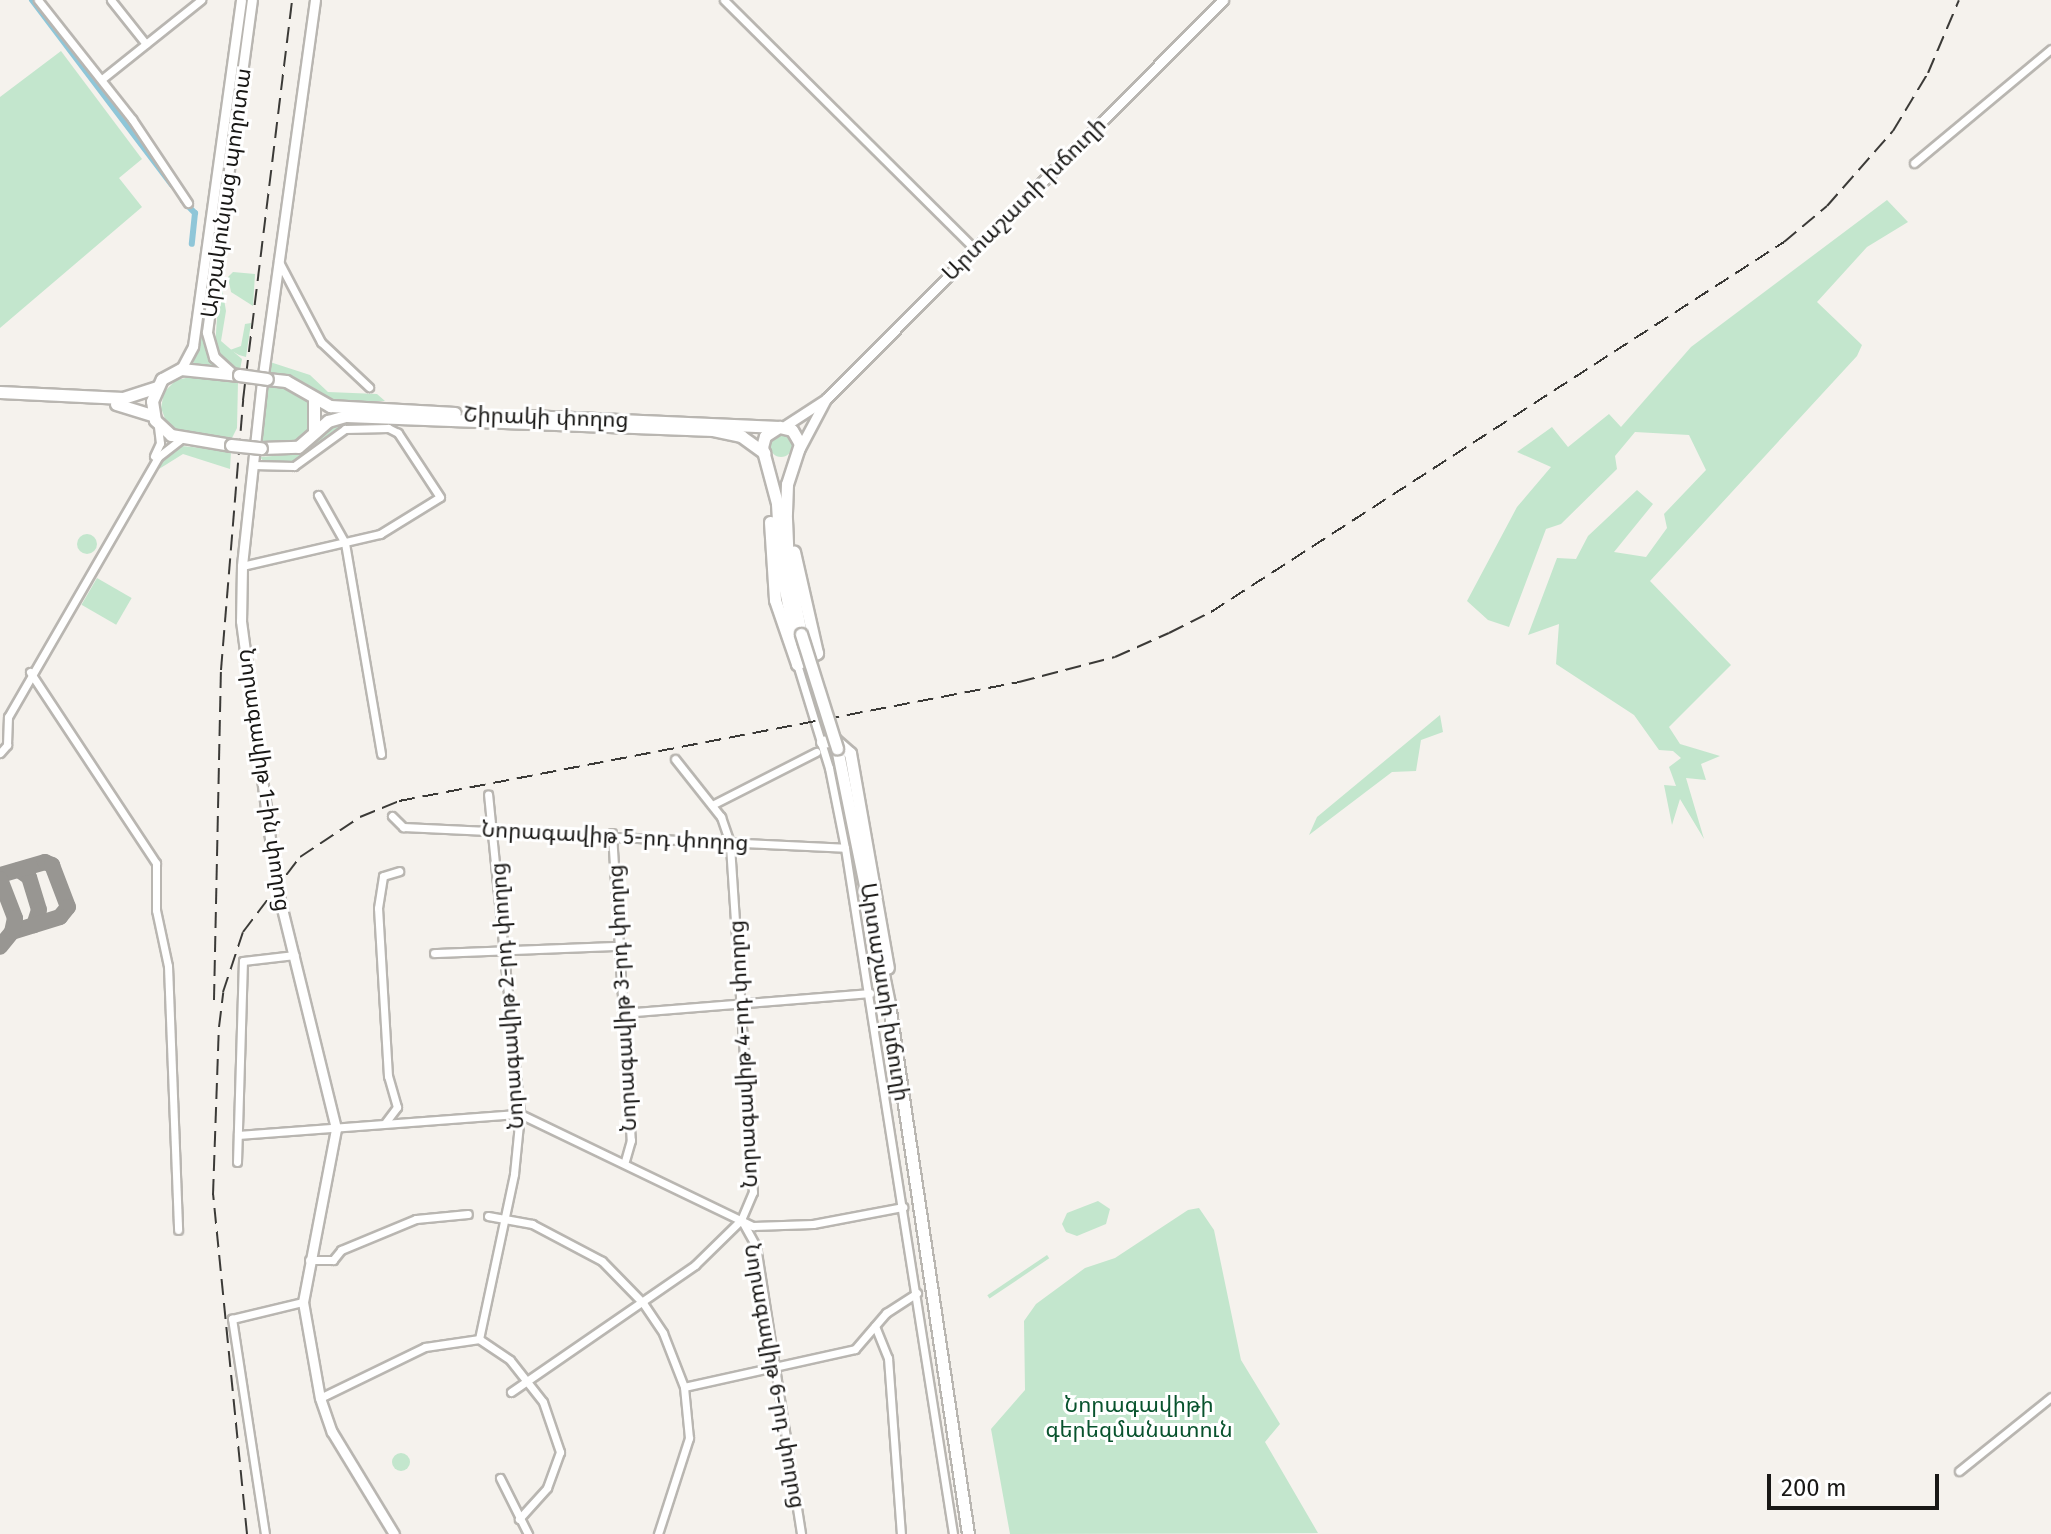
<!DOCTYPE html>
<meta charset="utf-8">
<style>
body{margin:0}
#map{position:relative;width:2051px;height:1534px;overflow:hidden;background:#f5f2ed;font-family:"Fira Sans","Noto Sans Armenian",sans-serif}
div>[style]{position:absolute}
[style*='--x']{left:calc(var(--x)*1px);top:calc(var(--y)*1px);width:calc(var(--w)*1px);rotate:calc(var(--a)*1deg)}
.green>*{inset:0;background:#c3e6cd;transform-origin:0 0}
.round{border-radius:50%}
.canal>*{height:6px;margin:-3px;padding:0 3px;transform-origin:3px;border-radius:3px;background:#8fc6d8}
.taxiway>*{height:16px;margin:-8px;padding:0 8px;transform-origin:8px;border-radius:8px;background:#989692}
.roads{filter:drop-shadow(2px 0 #b9b6b1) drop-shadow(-2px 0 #b9b6b1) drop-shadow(0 2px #b9b6b1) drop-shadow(0 -2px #b9b6b1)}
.minor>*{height:7px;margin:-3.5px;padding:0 3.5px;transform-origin:3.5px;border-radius:3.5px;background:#fff}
.major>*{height:9px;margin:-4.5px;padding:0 4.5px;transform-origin:4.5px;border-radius:4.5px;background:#fff}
.highway>*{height:11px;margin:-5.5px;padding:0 5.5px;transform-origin:5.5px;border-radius:5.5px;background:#fff}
.rail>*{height:2px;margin-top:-1px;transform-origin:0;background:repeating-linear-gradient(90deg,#3b3a37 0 16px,transparent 0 24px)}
.bridges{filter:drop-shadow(2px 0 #b9b6b1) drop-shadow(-2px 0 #b9b6b1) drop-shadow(0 2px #b9b6b1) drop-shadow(0 -2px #b9b6b1)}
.highway-bridge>*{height:11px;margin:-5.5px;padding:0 5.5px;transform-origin:5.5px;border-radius:5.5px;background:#fff}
span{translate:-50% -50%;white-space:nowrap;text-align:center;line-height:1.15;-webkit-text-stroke:6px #fff;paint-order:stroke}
.street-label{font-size:22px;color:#191816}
.park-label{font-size:22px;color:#09532e}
.scale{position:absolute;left:1767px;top:1474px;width:172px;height:36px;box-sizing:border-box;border:4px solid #191816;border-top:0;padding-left:10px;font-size:24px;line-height:28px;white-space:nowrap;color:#191816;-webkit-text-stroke:6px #fff;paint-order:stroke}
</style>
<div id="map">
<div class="green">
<div style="clip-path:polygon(61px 51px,142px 159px,119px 178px,142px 207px,0 328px,0 97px)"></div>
<div style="clip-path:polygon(1887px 200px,1908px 222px,1867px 247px,1817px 302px,1862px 345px,1857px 356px,1650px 581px,1731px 665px,1669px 727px,1680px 744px,1720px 756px,1701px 764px,1706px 780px,1686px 778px,1704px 839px,1680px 799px,1672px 825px,1664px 785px,1676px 786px,1669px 767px,1681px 758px,1673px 751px,1659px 750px,1634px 715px,1556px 664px,1559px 624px,1528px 635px,1557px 558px,1576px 559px,1588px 536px,1637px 490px,1653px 504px,1614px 552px,1646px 557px,1667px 528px,1664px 514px,1706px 470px,1689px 435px,1635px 432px,1615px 456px,1617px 469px,1561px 524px,1546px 529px,1509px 627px,1488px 620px,1467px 601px,1517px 507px,1551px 467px,1517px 452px,1552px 427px,1568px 447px,1609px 414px,1621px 427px,1691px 347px)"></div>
<div style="clip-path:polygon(233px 272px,255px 274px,253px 306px,231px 292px,228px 277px)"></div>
<div style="clip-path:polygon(220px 275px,226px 311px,221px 341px,242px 359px,240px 370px,220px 359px,215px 347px)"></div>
<div style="clip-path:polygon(205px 320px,206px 349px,219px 369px,192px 367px)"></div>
<div style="clip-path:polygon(251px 323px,246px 357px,239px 355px,230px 350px,241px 346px,245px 324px)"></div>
<div style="clip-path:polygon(270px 362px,310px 375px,328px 392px,377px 394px,385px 401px,327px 401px,301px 382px,268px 374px)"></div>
<div style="clip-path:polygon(191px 377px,238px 381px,237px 428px,232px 438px,181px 433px,167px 424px,161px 408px,164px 392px,176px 380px)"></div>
<div style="clip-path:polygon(267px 384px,285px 386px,308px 402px,309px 429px,295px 442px,261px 441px)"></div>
<div style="clip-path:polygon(355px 423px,333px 431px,297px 462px,265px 463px,260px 457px,298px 454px,332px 426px)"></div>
<div class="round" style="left:770px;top:435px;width:22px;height:22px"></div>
<div style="clip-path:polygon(182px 446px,231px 451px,230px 469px,183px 454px,159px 469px,164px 455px)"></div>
<div class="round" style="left:77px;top:534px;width:20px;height:20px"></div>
<div style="left:97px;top:578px;width:40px;height:31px;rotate:30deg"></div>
<div style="clip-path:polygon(1440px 715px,1443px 732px,1421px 740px,1416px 771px,1392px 772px,1309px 835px,1317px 817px)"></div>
<div style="clip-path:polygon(1098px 1201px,1110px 1209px,1106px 1224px,1077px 1236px,1066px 1232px,1062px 1224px,1067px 1213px)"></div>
<div style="clip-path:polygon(1199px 1208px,1214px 1230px,1241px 1360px,1280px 1424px,1265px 1442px,1318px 1533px,1010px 1534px,991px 1429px,1025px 1390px,1024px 1321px,1036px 1304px,1085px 1268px,1115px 1258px,1188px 1210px)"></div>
<div style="left:1047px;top:1255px;width:4px;height:72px;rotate:56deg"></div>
<div class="round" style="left:392px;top:1453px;width:18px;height:18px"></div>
</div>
<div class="canal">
<div style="--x:32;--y:0;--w:232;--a:52.9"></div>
<div style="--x:183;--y:201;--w:17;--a:45"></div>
<div style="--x:195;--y:213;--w:31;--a:96"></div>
</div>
<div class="taxiway">
<div style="--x:19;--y:870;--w:12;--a:35"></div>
<div style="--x:29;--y:877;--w:34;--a:73"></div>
<div style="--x:39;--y:910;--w:16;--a:108"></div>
<div style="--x:0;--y:875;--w:47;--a:-16.1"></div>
<div style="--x:45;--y:862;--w:8;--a:23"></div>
<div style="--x:52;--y:865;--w:45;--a:69.1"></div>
<div style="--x:68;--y:907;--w:13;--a:129"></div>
<div style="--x:60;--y:917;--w:50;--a:162.6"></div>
<div style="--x:12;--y:932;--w:19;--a:129"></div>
<div style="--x:0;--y:879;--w:42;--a:69"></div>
<div style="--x:15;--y:918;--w:14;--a:102"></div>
</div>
<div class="roads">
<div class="minor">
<div style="--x:38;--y:0;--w:152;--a:51.7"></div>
<div style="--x:132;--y:119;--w:101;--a:56.3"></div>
<div style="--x:111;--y:0;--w:56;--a:51.5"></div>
<div style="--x:724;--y:0;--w:352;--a:44.8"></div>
<div style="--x:102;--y:79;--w:127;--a:-38.6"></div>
<div style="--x:1914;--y:163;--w:178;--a:-39.8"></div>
<div style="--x:278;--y:260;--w:93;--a:62.3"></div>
<div style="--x:321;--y:342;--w:66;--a:43.2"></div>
<div style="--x:154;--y:456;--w:14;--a:-65"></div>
<div style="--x:160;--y:443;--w:17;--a:-97"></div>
<div style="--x:318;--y:495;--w:55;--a:60.6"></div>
<div style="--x:345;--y:543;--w:214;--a:80.3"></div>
<div style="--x:242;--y:566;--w:142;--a:-13.1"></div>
<div style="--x:380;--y:534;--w:70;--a:-31.7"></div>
<div style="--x:440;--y:497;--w:77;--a:-123.3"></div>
<div style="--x:398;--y:433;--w:11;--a:-153"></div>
<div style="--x:388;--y:428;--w:43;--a:178.7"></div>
<div style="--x:345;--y:429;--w:63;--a:144"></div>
<div style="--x:294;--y:466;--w:41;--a:-178.6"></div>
<div style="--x:797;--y:664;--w:109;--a:72.9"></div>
<div style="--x:829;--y:768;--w:82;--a:78.7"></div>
<div style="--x:845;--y:848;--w:694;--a:81.05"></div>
<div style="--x:30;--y:672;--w:229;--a:56.6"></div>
<div style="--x:156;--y:863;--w:47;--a:90"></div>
<div style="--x:156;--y:910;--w:57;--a:77.9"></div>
<div style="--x:168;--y:966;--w:264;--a:87.8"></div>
<div style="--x:0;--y:753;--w:11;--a:-49"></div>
<div style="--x:7;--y:745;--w:28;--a:-88"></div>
<div style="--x:8;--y:717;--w:300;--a:-60"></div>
<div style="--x:158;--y:457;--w:29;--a:-38"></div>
<div style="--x:712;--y:805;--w:117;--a:-27"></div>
<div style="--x:392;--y:816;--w:16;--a:45"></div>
<div style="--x:403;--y:827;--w:442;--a:2.7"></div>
<div style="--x:612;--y:833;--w:308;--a:86.5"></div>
<div style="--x:631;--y:1140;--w:22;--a:106"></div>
<div style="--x:434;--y:953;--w:183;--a:-2.2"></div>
<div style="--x:623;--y:1013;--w:248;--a:-4.6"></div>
<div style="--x:385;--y:1123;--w:20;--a:-53"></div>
<div style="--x:397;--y:1107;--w:32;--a:-106"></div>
<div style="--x:388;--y:1076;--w:168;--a:-93.4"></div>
<div style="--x:378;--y:908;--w:32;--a:-81"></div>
<div style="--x:383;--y:876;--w:17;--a:-17"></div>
<div style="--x:238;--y:1135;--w:283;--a:-4.3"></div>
<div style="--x:520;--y:1114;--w:259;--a:25.7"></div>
<div style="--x:753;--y:1226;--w:60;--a:-1.9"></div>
<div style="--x:813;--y:1224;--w:92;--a:-10.7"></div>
<div style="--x:237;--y:1162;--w:201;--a:-88.3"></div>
<div style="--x:243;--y:961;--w:52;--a:-6.6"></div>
<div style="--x:488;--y:1216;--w:45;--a:10.3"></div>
<div style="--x:532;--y:1224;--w:79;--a:27.9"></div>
<div style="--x:602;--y:1261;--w:59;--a:45.7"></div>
<div style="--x:643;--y:1303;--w:36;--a:56"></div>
<div style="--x:663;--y:1333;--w:58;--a:68.7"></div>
<div style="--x:684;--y:1387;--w:51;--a:84.4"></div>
<div style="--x:689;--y:1438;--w:101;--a:107.9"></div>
<div style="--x:742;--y:1221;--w:29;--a:61"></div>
<div style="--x:756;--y:1246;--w:291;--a:81.1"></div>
<div style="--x:309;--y:1260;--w:24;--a:0"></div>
<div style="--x:333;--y:1260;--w:13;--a:-51"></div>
<div style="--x:341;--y:1250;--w:81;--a:-22.5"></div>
<div style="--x:416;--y:1219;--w:52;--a:-5.5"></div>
<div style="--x:875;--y:1326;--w:35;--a:68"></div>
<div style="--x:888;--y:1358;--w:176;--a:85.8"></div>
<div style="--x:479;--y:1339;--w:169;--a:-78"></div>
<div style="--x:514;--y:1174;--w:60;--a:-84.3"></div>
<div style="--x:520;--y:1114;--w:321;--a:-95.7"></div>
<div style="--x:684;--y:1387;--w:175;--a:-12.5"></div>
<div style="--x:855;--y:1349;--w:48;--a:-49.3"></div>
<div style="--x:886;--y:1313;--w:37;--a:-33"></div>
<div style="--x:511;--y:1392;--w:224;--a:-34.6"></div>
<div style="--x:695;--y:1265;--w:64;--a:-44.4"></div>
<div style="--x:741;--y:1220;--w:30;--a:-67"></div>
<div style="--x:753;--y:1192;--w:350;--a:-93.8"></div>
<div style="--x:730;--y:843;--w:28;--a:-109"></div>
<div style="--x:721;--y:817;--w:74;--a:-128.4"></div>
<div style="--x:320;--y:1398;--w:117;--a:-25.9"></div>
<div style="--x:425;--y:1347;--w:55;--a:-8.4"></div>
<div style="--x:479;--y:1339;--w:37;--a:34"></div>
<div style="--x:510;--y:1360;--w:53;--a:51.8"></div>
<div style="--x:543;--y:1402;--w:53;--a:71.2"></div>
<div style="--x:560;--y:1452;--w:38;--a:110"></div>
<div style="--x:547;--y:1488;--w:42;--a:132.1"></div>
<div style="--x:1959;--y:1471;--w:118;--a:-38.8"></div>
<div style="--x:500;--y:1478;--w:63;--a:63.4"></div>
<div style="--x:265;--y:1534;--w:218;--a:-98.7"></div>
<div style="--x:232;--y:1319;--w:73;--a:-13.5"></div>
</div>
<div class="major">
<div style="--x:315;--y:0;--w:385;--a:97.9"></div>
<div style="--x:262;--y:381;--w:186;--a:96.2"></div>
<div style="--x:242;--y:566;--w:55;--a:91"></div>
<div style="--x:241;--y:621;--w:265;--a:82.4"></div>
<div style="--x:276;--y:884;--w:252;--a:76.2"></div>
<div style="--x:336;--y:1129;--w:176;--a:100.8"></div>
<div style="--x:303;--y:1302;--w:97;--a:80"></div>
<div style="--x:320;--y:1398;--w:36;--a:71"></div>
<div style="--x:332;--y:1432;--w:119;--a:58.7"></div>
<div style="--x:181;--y:369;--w:26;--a:-62"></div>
<div style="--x:193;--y:346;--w:349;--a:-82.1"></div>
<div style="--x:234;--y:375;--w:27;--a:-138"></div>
<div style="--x:214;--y:357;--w:26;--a:-106"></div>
<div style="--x:207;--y:332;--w:335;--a:-82.3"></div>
<div style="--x:783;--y:427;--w:51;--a:-33.1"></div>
<div style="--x:826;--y:399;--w:563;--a:-45.14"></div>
<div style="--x:799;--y:450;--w:58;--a:-62.1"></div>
</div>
<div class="highway">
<div style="--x:267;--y:379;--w:19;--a:6"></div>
<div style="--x:286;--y:381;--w:51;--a:29.6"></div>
<div style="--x:330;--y:406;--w:125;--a:3.2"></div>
<div style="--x:0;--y:392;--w:123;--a:2.8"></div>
<div style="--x:123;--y:398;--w:35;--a:-18"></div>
<div style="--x:314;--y:400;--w:32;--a:90"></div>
<div style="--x:116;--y:404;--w:39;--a:17"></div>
<div style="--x:528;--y:416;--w:251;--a:2.5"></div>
<div style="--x:231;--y:445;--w:61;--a:-170.5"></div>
<div style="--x:171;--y:435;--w:22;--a:-137"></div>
<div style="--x:155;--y:420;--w:19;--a:-99"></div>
<div style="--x:152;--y:401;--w:24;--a:-66"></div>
<div style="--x:162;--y:379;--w:21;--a:-28"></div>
<div style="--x:181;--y:369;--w:58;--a:5.9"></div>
<div style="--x:261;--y:448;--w:37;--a:-2"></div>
<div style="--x:298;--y:447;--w:40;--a:-41"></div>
<div style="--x:328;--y:421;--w:19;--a:-16"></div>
<div style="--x:346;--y:416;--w:367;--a:2.2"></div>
<div style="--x:713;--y:430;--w:29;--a:12"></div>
<div style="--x:741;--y:436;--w:29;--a:36"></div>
<div style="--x:770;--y:522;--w:78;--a:86.3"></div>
<div style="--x:775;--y:600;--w:68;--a:71"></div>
<div style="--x:797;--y:664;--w:23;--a:-29"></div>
<div style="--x:817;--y:653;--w:104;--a:-102.8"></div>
<div style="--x:795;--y:638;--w:68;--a:-101.8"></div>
<div style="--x:781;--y:571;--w:68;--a:-93.4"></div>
<div style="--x:777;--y:503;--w:58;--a:-105"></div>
<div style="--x:762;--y:447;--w:11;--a:-75"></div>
<div style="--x:765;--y:436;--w:17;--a:-33"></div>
<div style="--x:779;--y:427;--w:13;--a:13"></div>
<div style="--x:792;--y:430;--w:16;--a:60"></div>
<div style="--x:800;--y:444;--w:42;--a:108"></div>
<div style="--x:787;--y:484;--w:35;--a:92"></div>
<div style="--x:786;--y:519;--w:47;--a:87.6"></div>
<div style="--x:788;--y:566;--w:69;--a:79.2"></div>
<div style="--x:822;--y:742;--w:13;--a:-9"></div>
<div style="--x:835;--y:740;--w:20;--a:41"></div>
<div style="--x:850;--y:753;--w:218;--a:80"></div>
<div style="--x:837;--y:748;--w:261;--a:78.5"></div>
<div style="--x:889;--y:1004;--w:536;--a:81.52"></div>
</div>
</div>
<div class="rail">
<div style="--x:214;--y:1000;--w:330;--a:-88.8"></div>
<div style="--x:221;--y:670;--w:271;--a:-85.3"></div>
<div style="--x:243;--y:400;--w:403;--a:-83"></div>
<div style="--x:247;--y:1534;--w:341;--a:-95.7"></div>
<div style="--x:213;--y:1195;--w:168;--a:-88"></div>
<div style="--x:219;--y:1027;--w:35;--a:-83"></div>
<div style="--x:223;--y:992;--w:63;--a:-71.6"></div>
<div style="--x:243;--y:932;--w:94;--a:-52.8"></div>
<div style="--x:300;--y:857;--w:72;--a:-33.7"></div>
<div style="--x:360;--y:817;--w:42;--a:-22.3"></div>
<div style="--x:399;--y:801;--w:631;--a:-10.86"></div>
<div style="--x:1019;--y:682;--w:99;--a:-14.6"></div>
<div style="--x:1115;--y:657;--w:59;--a:-24"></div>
<div style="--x:1169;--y:633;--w:47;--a:-26.6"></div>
<div style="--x:1211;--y:612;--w:682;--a:-32.85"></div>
<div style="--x:1784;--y:242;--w:56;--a:-39.9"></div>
<div style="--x:1827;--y:206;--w:100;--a:-48.7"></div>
<div style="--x:1893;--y:131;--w:68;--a:-58.9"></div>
<div style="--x:1928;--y:73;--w:79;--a:-67"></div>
</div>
<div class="bridges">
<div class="highway-bridge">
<div style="--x:239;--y:375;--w:28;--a:8"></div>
<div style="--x:231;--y:445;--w:30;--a:6"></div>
<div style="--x:801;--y:634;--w:120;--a:72.5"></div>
</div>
</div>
<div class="street-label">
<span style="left:226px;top:193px;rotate:-82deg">Արշակունյաց պողոտա</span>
<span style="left:1024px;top:199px;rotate:-45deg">Արտաշատի խճուղի</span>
<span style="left:546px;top:417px;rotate:2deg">Շիրակի փողոց</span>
<span style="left:265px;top:780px;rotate:82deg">Նորագավիթ 1-ին փողոց</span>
<span style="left:615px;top:836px;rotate:3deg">Նորագավիթ 5-րդ փողոց</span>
<span style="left:885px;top:992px;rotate:81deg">Արտաշատի խճուղի</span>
<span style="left:507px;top:996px;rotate:-94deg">Նորագավիթ 2-րդ փողոց</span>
<span style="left:622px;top:998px;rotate:-93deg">Նորագավիթ 3-րդ փողոց</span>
<span style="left:743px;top:1054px;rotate:-93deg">Նորագավիթ 4-րդ փողոց</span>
<span style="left:775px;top:1376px;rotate:80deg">Նորագավիթ 6-րդ փողոց</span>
</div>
<div class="park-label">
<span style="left:1139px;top:1417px">Նորագավիթի<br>գերեզմանատուն</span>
</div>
<div class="scale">200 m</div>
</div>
